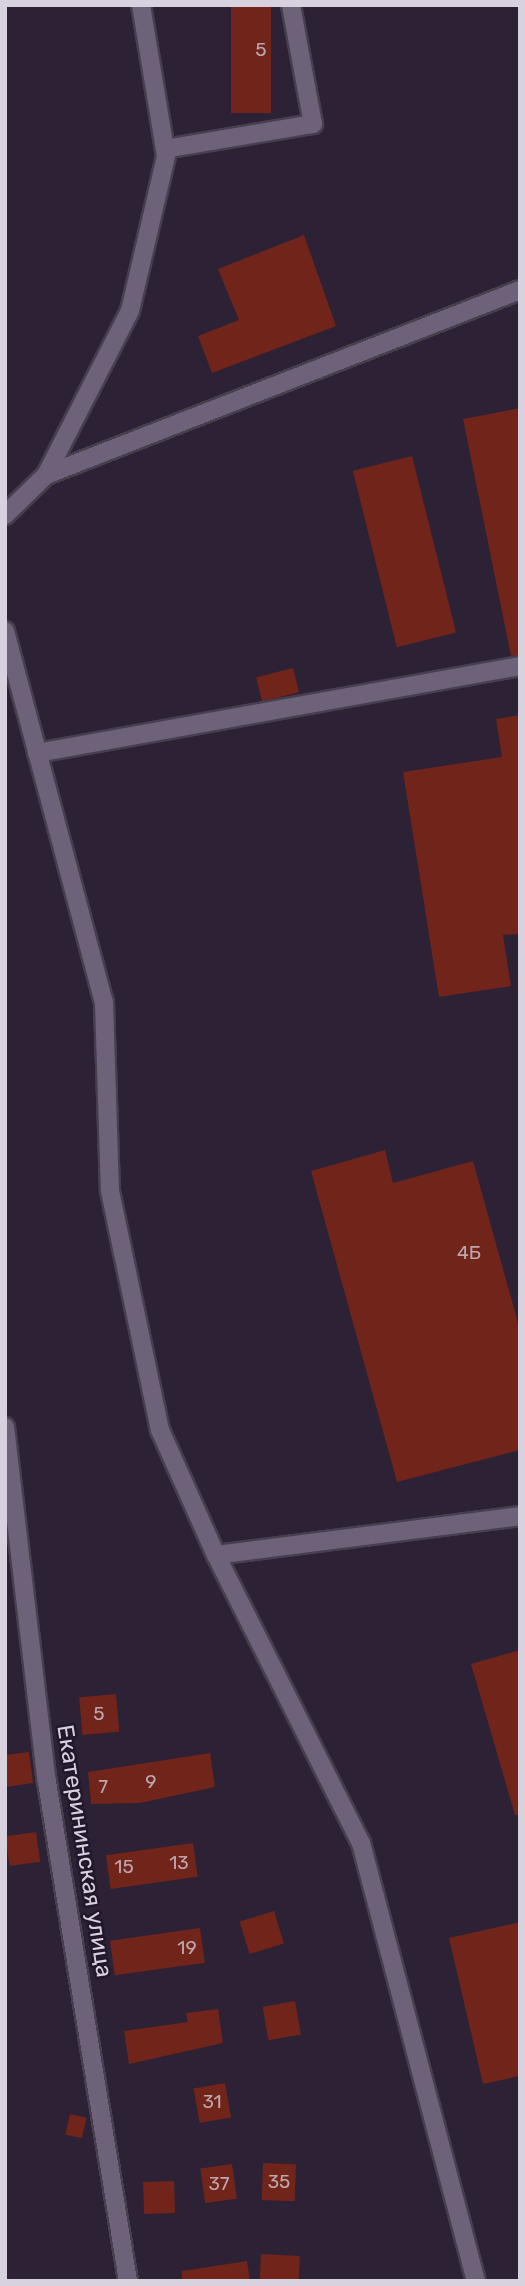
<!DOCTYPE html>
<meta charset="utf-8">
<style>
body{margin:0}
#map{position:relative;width:525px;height:2286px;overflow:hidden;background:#2c2135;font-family:Rubik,sans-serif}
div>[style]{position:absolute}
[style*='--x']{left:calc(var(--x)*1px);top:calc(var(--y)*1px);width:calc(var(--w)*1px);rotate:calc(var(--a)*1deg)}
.building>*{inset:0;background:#70241a;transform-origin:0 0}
.roads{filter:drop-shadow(2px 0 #473e4e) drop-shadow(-2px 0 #473e4e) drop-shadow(0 2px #473e4e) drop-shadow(0 -2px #473e4e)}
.minor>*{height:18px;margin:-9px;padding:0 9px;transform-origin:9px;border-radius:9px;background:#6e627a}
span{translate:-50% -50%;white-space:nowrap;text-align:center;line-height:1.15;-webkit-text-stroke:5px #22172b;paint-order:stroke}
.number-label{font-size:19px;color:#bea6ad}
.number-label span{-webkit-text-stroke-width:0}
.street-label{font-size:23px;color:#d8d1de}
.frame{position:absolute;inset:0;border:7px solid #d8d1de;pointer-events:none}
</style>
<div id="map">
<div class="building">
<div style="left:231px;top:5px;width:40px;height:108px"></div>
<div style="clip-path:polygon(304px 235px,336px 326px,212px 373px,198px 336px,239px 320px,218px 269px)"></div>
<div style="clip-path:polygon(520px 408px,520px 655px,511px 656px,463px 419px)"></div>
<div style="left:412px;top:456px;width:182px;height:61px;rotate:76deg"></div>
<div style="left:293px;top:668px;width:25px;height:38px;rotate:76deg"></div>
<div style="clip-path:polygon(520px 715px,520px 934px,503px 935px,511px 986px,439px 997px,403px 772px,502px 757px,496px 719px)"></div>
<div style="clip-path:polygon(385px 1150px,393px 1183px,473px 1161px,520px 1330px,520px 1450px,397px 1482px,311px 1171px)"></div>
<div style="clip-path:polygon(520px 1650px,520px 1815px,515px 1815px,471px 1664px)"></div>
<div style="left:116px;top:1694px;width:38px;height:37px;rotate:85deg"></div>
<div style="clip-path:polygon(29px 1752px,33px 1783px,5px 1787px,5px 1755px)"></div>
<div style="clip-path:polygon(210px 1753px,215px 1787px,140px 1803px,91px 1804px,88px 1772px)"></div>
<div style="left:36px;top:1832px;width:30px;height:31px;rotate:82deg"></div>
<div style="left:193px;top:1843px;width:34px;height:88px;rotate:82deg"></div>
<div style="left:274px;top:1911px;width:34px;height:36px;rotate:73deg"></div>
<div style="clip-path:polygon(520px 1922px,520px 2076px,483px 2084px,449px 1938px)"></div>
<div style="left:200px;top:1928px;width:35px;height:91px;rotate:82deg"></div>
<div style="left:295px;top:2001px;width:34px;height:33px;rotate:80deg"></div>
<div style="clip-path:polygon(218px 2009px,223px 2043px,129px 2064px,124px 2031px,188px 2022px,186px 2013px)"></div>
<div style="left:225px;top:2083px;width:35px;height:32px;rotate:80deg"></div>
<div style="left:70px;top:2114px;width:17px;height:21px;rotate:13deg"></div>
<div style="left:263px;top:2163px;width:33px;height:37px;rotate:2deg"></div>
<div style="left:232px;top:2164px;width:35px;height:32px;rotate:82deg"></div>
<div style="left:174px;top:2181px;width:32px;height:31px;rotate:88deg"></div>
<div style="left:261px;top:2254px;width:39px;height:27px;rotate:3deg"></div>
<div style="clip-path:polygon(247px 2261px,250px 2281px,182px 2281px,182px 2271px)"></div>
</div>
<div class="roads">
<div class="minor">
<div style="--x:165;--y:149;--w:150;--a:-9.6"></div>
<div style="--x:313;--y:124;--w:121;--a:-100.5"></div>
<div style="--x:46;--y:475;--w:509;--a:-21.32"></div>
<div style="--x:5;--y:515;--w:57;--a:-44.3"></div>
<div style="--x:46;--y:475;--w:184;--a:-62.9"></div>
<div style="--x:130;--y:311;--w:159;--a:-76.9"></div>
<div style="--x:166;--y:156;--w:153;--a:-99.4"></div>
<div style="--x:5;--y:631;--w:384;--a:75.1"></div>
<div style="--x:104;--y:1002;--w:189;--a:88.2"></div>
<div style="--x:110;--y:1191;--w:244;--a:78.2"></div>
<div style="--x:160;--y:1430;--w:137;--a:65.9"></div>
<div style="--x:216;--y:1555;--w:306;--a:-7.3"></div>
<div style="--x:37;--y:753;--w:491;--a:-10.2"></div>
<div style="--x:5;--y:1427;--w:357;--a:83.3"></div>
<div style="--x:47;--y:1782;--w:506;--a:80.78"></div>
<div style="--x:216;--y:1555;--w:322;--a:63.3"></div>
<div style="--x:361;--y:1843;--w:453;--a:75.3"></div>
</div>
</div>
<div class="number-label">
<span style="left:261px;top:50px">5</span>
<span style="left:469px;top:1253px">4Б</span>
<span style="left:99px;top:1714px">5</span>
<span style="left:151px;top:1782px">9</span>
<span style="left:103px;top:1787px">7</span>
<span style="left:179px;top:1863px">13</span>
<span style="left:124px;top:1867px">15</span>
<span style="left:187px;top:1948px">19</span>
<span style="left:212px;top:2102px">31</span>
<span style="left:279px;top:2182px">35</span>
<span style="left:219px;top:2184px">37</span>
</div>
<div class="street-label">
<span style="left:85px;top:1851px;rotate:81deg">Екатерининская улица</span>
</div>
<div class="frame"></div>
</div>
